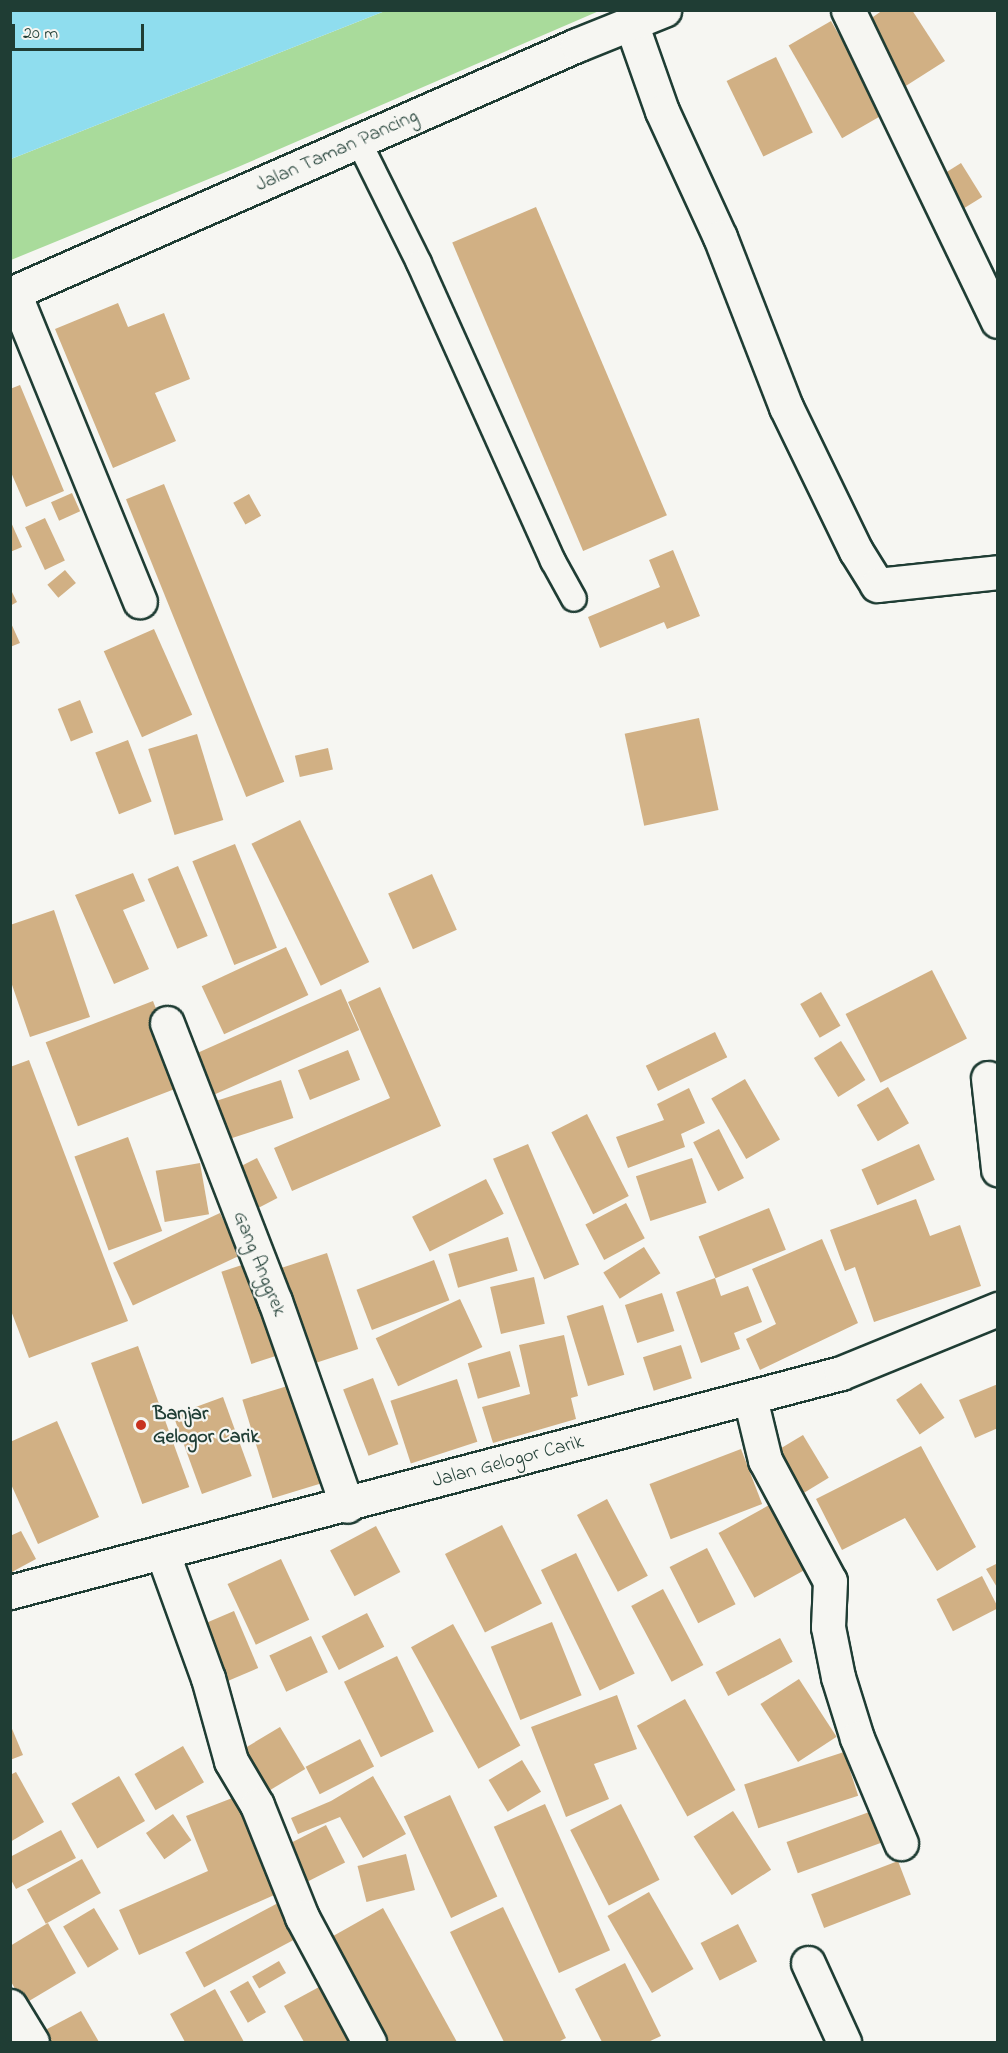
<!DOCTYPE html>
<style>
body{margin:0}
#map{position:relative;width:1008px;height:2053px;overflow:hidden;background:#f6f6f2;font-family:"Indie Flower",sans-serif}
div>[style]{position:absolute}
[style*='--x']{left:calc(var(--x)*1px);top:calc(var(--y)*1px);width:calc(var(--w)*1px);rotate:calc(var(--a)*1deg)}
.green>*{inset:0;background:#a9db9b}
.water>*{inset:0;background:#8fddee}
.building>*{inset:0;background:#d1b084;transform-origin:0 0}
.roads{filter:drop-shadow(2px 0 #1f3d34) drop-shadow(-2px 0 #1f3d34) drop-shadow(0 2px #1f3d34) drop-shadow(0 -2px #1f3d34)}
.service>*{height:24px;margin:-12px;padding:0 12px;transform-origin:12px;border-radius:12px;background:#f6f6f2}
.minor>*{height:33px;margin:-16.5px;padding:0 16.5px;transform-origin:16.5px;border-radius:16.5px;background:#f6f6f2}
.tertiary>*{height:33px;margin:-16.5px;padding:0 16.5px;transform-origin:16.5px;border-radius:16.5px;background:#f6f6f2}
.dots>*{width:16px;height:16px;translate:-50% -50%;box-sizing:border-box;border:3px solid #f6f6f2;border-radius:50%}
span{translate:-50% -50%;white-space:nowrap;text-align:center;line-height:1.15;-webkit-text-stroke:4.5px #f6f6f2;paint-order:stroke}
.street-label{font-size:20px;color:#1f3d34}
.poi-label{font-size:20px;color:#1f3d34;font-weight:700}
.left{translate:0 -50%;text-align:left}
.frame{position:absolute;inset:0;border:12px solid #1f3d34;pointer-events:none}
.scale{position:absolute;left:12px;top:24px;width:132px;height:27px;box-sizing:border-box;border:3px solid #1f3d34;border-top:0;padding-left:8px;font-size:18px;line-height:21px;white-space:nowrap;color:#1f3d34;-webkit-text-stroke:4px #f6f6f2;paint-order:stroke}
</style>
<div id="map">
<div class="green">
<div style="clip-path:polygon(385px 11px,599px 11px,238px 167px,11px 260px,11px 159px)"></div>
</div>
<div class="water">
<div style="clip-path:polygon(11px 10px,385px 10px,385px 11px,11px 159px)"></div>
</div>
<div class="building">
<div style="clip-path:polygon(883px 10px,912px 10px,945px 61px,901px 89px,860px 26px)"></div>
<div style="left:831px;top:21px;width:107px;height:49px;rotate:60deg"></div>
<div style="left:776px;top:57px;width:84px;height:55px;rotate:64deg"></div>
<div style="left:961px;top:163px;width:40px;height:31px;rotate:58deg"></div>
<div style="left:536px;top:207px;width:335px;height:91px;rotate:67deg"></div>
<div style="clip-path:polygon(118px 303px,128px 327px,164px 313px,190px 379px,155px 393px,176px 441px,113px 468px,55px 329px)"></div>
<div style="clip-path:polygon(20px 385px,64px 491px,26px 507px,10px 470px,10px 389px)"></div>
<div style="left:164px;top:484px;width:321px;height:41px;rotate:68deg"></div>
<div style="left:72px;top:493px;width:20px;height:23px;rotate:66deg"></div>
<div style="left:249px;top:494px;width:25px;height:18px;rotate:61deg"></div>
<div style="left:45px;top:518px;width:47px;height:22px;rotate:65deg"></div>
<div style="clip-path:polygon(10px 520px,22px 547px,10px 552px)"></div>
<div style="clip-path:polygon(673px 550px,700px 616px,667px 629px,664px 622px,600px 648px,588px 617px,660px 587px,649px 560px)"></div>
<div style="left:65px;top:570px;width:17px;height:23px;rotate:50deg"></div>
<div style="clip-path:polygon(10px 588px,17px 602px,10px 606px)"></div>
<div style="clip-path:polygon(10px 621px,20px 643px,10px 647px)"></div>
<div style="left:154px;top:629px;width:94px;height:55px;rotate:66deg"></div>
<div style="left:80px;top:700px;width:35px;height:24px;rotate:68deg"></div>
<div style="left:699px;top:718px;width:94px;height:76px;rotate:78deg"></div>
<div style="left:197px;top:734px;width:90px;height:51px;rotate:73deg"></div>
<div style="left:128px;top:740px;width:66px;height:35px;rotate:69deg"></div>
<div style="left:328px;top:748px;width:22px;height:34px;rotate:77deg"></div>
<div style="left:300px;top:820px;width:158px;height:54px;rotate:64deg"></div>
<div style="left:235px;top:844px;width:112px;height:46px;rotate:68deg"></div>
<div style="left:178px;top:866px;width:76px;height:33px;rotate:67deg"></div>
<div style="clip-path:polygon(133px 873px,145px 901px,123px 910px,149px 969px,114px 984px,75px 895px)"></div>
<div style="left:432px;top:874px;width:61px;height:48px;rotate:66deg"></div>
<div style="clip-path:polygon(54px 910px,90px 1017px,30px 1037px,10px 979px,10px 925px)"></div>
<div style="left:286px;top:947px;width:53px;height:93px;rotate:65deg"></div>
<div style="left:932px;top:970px;width:77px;height:97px;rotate:63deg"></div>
<div style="clip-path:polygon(380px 987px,441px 1126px,292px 1191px,274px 1148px,390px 1098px,348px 1002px)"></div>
<div style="left:341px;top:989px;width:45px;height:161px;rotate:66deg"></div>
<div style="left:821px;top:992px;width:39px;height:24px;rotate:60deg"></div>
<div style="left:153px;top:1001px;width:90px;height:115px;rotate:69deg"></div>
<div style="left:715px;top:1032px;width:28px;height:77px;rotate:64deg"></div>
<div style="left:841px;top:1041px;width:46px;height:32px;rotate:58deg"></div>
<div style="left:348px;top:1050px;width:32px;height:54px;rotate:68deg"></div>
<div style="clip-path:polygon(29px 1060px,128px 1321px,29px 1358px,10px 1308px,10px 1067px)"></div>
<div style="left:745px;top:1079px;width:70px;height:39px;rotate:60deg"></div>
<div style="left:281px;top:1080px;width:40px;height:74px;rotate:72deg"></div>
<div style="left:888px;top:1087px;width:42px;height:36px;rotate:60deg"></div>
<div style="clip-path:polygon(689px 1088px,705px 1123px,681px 1134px,685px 1147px,628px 1168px,616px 1137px,664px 1120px,657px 1104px)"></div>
<div style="left:587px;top:1114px;width:92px;height:40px;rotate:63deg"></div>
<div style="left:719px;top:1129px;width:55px;height:29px;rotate:63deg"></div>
<div style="left:128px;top:1137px;width:100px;height:57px;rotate:70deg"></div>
<div style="left:528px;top:1144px;width:131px;height:38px;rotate:67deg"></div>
<div style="left:919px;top:1144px;width:39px;height:63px;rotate:66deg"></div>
<div style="left:257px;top:1158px;width:45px;height:21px;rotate:63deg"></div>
<div style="left:692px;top:1158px;width:47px;height:59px;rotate:72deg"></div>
<div style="left:200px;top:1163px;width:52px;height:45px;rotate:80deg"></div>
<div style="left:486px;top:1179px;width:39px;height:83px;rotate:63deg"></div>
<div style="clip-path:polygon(916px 1199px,930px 1236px,960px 1225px,981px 1286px,874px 1322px,855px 1267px,845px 1271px,830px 1230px)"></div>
<div style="left:626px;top:1203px;width:40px;height:46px;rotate:62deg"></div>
<div style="left:769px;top:1208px;width:45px;height:76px;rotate:68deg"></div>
<div style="left:220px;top:1213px;width:47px;height:118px;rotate:65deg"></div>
<div style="left:508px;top:1237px;width:35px;height:62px;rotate:74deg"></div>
<div style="clip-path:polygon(822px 1239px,858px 1323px,760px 1370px,746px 1339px,776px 1324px,752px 1269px)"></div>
<div style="left:644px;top:1247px;width:31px;height:48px;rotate:58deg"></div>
<div style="left:327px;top:1253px;width:101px;height:49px;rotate:72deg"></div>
<div style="left:434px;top:1260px;width:43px;height:83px;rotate:69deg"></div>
<div style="left:248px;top:1263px;width:97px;height:28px;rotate:72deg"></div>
<div style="left:534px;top:1277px;width:48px;height:45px;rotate:77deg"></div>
<div style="clip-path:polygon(715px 1278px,721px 1296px,748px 1286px,762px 1322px,734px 1333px,740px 1349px,701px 1363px,676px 1292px)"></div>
<div style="left:662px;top:1293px;width:40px;height:39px;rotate:72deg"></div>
<div style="left:460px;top:1299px;width:53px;height:93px;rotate:65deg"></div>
<div style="left:603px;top:1305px;width:73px;height:38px;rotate:73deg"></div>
<div style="clip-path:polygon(564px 1335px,578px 1396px,571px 1398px,576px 1419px,493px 1443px,482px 1407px,530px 1394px,519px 1345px)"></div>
<div style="left:681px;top:1345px;width:35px;height:40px;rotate:72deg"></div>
<div style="left:138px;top:1346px;width:150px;height:50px;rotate:70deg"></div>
<div style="left:510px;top:1351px;width:37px;height:44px;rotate:74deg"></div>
<div style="left:373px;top:1378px;width:71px;height:32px;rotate:69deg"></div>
<div style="left:457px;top:1379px;width:66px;height:70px;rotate:72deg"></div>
<div style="left:921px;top:1383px;width:42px;height:30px;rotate:56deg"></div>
<div style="left:294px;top:1384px;width:103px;height:54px;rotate:73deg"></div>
<div style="clip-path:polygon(998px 1384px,998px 1428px,975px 1438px,959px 1400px)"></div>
<div style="left:223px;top:1397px;width:84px;height:53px;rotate:70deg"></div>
<div style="clip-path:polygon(57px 1421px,99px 1517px,38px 1544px,10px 1482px,10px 1442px)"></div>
<div style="left:803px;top:1435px;width:50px;height:35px;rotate:59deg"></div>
<div style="clip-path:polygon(921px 1446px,976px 1547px,937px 1571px,905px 1518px,842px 1550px,816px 1499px)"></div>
<div style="left:741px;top:1449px;width:59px;height:98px;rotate:69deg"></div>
<div style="left:607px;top:1499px;width:87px;height:34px;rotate:62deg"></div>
<div style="left:771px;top:1504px;width:74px;height:60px;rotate:61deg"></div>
<div style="left:502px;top:1525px;width:88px;height:64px;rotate:63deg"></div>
<div style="left:376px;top:1526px;width:52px;height:52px;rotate:62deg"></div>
<div style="clip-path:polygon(21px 1531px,36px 1559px,10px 1573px,10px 1536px)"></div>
<div style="left:707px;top:1548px;width:63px;height:42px;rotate:63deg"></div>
<div style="left:576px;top:1553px;width:134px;height:39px;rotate:64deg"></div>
<div style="left:281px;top:1559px;width:67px;height:59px;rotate:65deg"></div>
<div style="clip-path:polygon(998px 1563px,998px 1589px,986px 1569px)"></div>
<div style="left:982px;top:1576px;width:36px;height:51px;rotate:63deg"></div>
<div style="left:663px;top:1589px;width:86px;height:36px;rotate:62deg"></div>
<div style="left:234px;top:1611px;width:62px;height:42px;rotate:67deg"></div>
<div style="left:367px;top:1613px;width:38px;height:51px;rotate:63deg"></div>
<div style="left:552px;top:1622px;width:79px;height:66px;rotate:68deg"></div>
<div style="left:453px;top:1624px;width:139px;height:48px;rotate:61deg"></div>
<div style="left:311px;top:1636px;width:40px;height:46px;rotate:65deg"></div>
<div style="left:780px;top:1638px;width:27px;height:73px;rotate:62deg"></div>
<div style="left:397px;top:1656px;width:84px;height:59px;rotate:64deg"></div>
<div style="left:799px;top:1679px;width:69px;height:46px;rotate:57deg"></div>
<div style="clip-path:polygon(617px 1695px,637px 1749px,594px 1764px,609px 1799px,566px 1817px,531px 1727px)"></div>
<div style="left:685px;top:1699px;width:104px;height:55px;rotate:61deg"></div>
<div style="clip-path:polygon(10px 1724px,23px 1755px,10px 1760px)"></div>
<div style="left:280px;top:1727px;width:49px;height:55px;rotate:59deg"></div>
<div style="left:360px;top:1739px;width:31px;height:61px;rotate:63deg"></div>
<div style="left:183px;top:1746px;width:42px;height:56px;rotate:60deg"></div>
<div style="left:844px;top:1752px;width:46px;height:105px;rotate:72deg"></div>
<div style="left:522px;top:1760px;width:37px;height:39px;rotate:59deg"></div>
<div style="clip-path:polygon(16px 1772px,44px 1822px,10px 1842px,10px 1775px)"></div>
<div style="left:119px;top:1776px;width:52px;height:55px;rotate:60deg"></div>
<div style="clip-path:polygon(373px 1776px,406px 1834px,363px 1858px,340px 1817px,298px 1834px,291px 1818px,331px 1801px)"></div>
<div style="clip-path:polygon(240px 1795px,281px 1892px,139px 1955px,119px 1910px,208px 1871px,186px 1816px)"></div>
<div style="left:450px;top:1795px;width:112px;height:51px;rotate:65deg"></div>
<div style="left:545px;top:1804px;width:160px;height:56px;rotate:66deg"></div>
<div style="left:621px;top:1804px;width:85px;height:57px;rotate:63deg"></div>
<div style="left:733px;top:1811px;width:70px;height:47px;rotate:57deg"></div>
<div style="left:872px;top:1811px;width:33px;height:91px;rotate:70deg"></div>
<div style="left:173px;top:1814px;width:32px;height:33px;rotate:55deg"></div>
<div style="left:326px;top:1825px;width:42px;height:54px;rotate:63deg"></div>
<div style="clip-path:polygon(61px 1830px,76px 1858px,16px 1889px,10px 1878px,10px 1857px)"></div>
<div style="left:406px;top:1854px;width:37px;height:50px;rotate:76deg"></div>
<div style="left:82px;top:1859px;width:39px;height:63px;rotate:61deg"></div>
<div style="left:898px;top:1861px;width:36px;height:93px;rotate:69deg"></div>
<div style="left:649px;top:1892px;width:89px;height:48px;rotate:60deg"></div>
<div style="left:278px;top:1903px;width:40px;height:105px;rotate:62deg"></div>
<div style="clip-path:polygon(503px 1907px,566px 2038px,558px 2042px,504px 2042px,450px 1932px)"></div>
<div style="left:94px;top:1908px;width:48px;height:36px;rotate:59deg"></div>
<div style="clip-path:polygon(383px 1908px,457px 2042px,382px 2042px,326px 1940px)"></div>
<div style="clip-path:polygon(48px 1923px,76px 1973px,24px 2004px,10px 1980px,10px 1946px)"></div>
<div style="left:738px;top:1924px;width:42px;height:42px;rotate:63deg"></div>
<div style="left:279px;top:1961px;width:14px;height:31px;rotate:60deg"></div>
<div style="clip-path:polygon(625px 1963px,661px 2036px,648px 2042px,602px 2042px,575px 1989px)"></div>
<div style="left:248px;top:1981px;width:36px;height:21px;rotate:60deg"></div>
<div style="clip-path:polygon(319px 1987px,348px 2042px,304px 2042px,284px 2006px)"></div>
<div style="clip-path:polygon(215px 1989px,244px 2042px,185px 2042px,170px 2014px)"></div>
<div style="clip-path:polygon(81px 2011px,99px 2042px,35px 2042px,32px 2037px)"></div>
</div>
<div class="roads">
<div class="service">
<div style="--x:359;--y:142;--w:135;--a:63.6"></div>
<div style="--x:419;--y:263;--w:327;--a:65.8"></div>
<div style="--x:553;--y:561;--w:43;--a:61.1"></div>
</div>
<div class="minor">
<div style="--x:848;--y:10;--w:345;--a:64.3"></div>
<div style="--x:631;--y:23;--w:93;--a:70.6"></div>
<div style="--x:662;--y:111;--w:139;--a:65.3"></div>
<div style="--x:720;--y:237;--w:182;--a:68.8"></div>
<div style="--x:786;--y:407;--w:160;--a:64.1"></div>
<div style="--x:856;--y:551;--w:40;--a:58"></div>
<div style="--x:877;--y:585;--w:122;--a:-6.1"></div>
<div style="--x:14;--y:293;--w:333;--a:67.8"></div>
<div style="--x:167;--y:1023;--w:298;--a:68.8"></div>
<div style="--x:275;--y:1301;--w:217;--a:70.6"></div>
<div style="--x:988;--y:1078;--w:92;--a:83.7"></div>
<div style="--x:750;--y:1398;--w:64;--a:76.4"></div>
<div style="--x:765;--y:1460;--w:137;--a:61.8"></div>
<div style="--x:830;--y:1581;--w:46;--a:92.5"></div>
<div style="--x:828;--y:1627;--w:51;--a:78.7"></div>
<div style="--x:838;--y:1677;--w:64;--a:72.7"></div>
<div style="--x:857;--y:1738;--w:114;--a:67.3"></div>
<div style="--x:163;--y:1554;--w:132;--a:70.1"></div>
<div style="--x:208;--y:1678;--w:86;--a:74.5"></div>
<div style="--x:231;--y:1761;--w:51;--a:59.4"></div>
<div style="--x:257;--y:1805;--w:121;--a:68.1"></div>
<div style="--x:302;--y:1917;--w:142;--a:61.8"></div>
<div style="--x:808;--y:1963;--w:87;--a:65.5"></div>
<div style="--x:10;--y:2006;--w:42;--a:58.6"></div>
</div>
<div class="tertiary">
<div style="--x:10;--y:294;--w:619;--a:-23.71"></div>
<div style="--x:577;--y:45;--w:94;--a:-21.9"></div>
<div style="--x:10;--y:1592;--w:859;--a:-14.76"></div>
<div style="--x:841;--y:1373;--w:170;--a:-22.2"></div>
</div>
</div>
<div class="dots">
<div style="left:141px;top:1425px;background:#c8321e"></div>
</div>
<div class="street-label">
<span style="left:337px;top:151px;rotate:-24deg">Jalan Taman Pancing</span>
<span style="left:259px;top:1264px;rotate:68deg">Gang Anggrek</span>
<span style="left:508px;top:1462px;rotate:-15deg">Jalan Gelogor Carik</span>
</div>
<div class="poi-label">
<span class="left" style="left:153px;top:1426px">Banjar<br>Gelogor Carik</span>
</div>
<div class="frame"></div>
<div class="scale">20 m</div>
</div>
